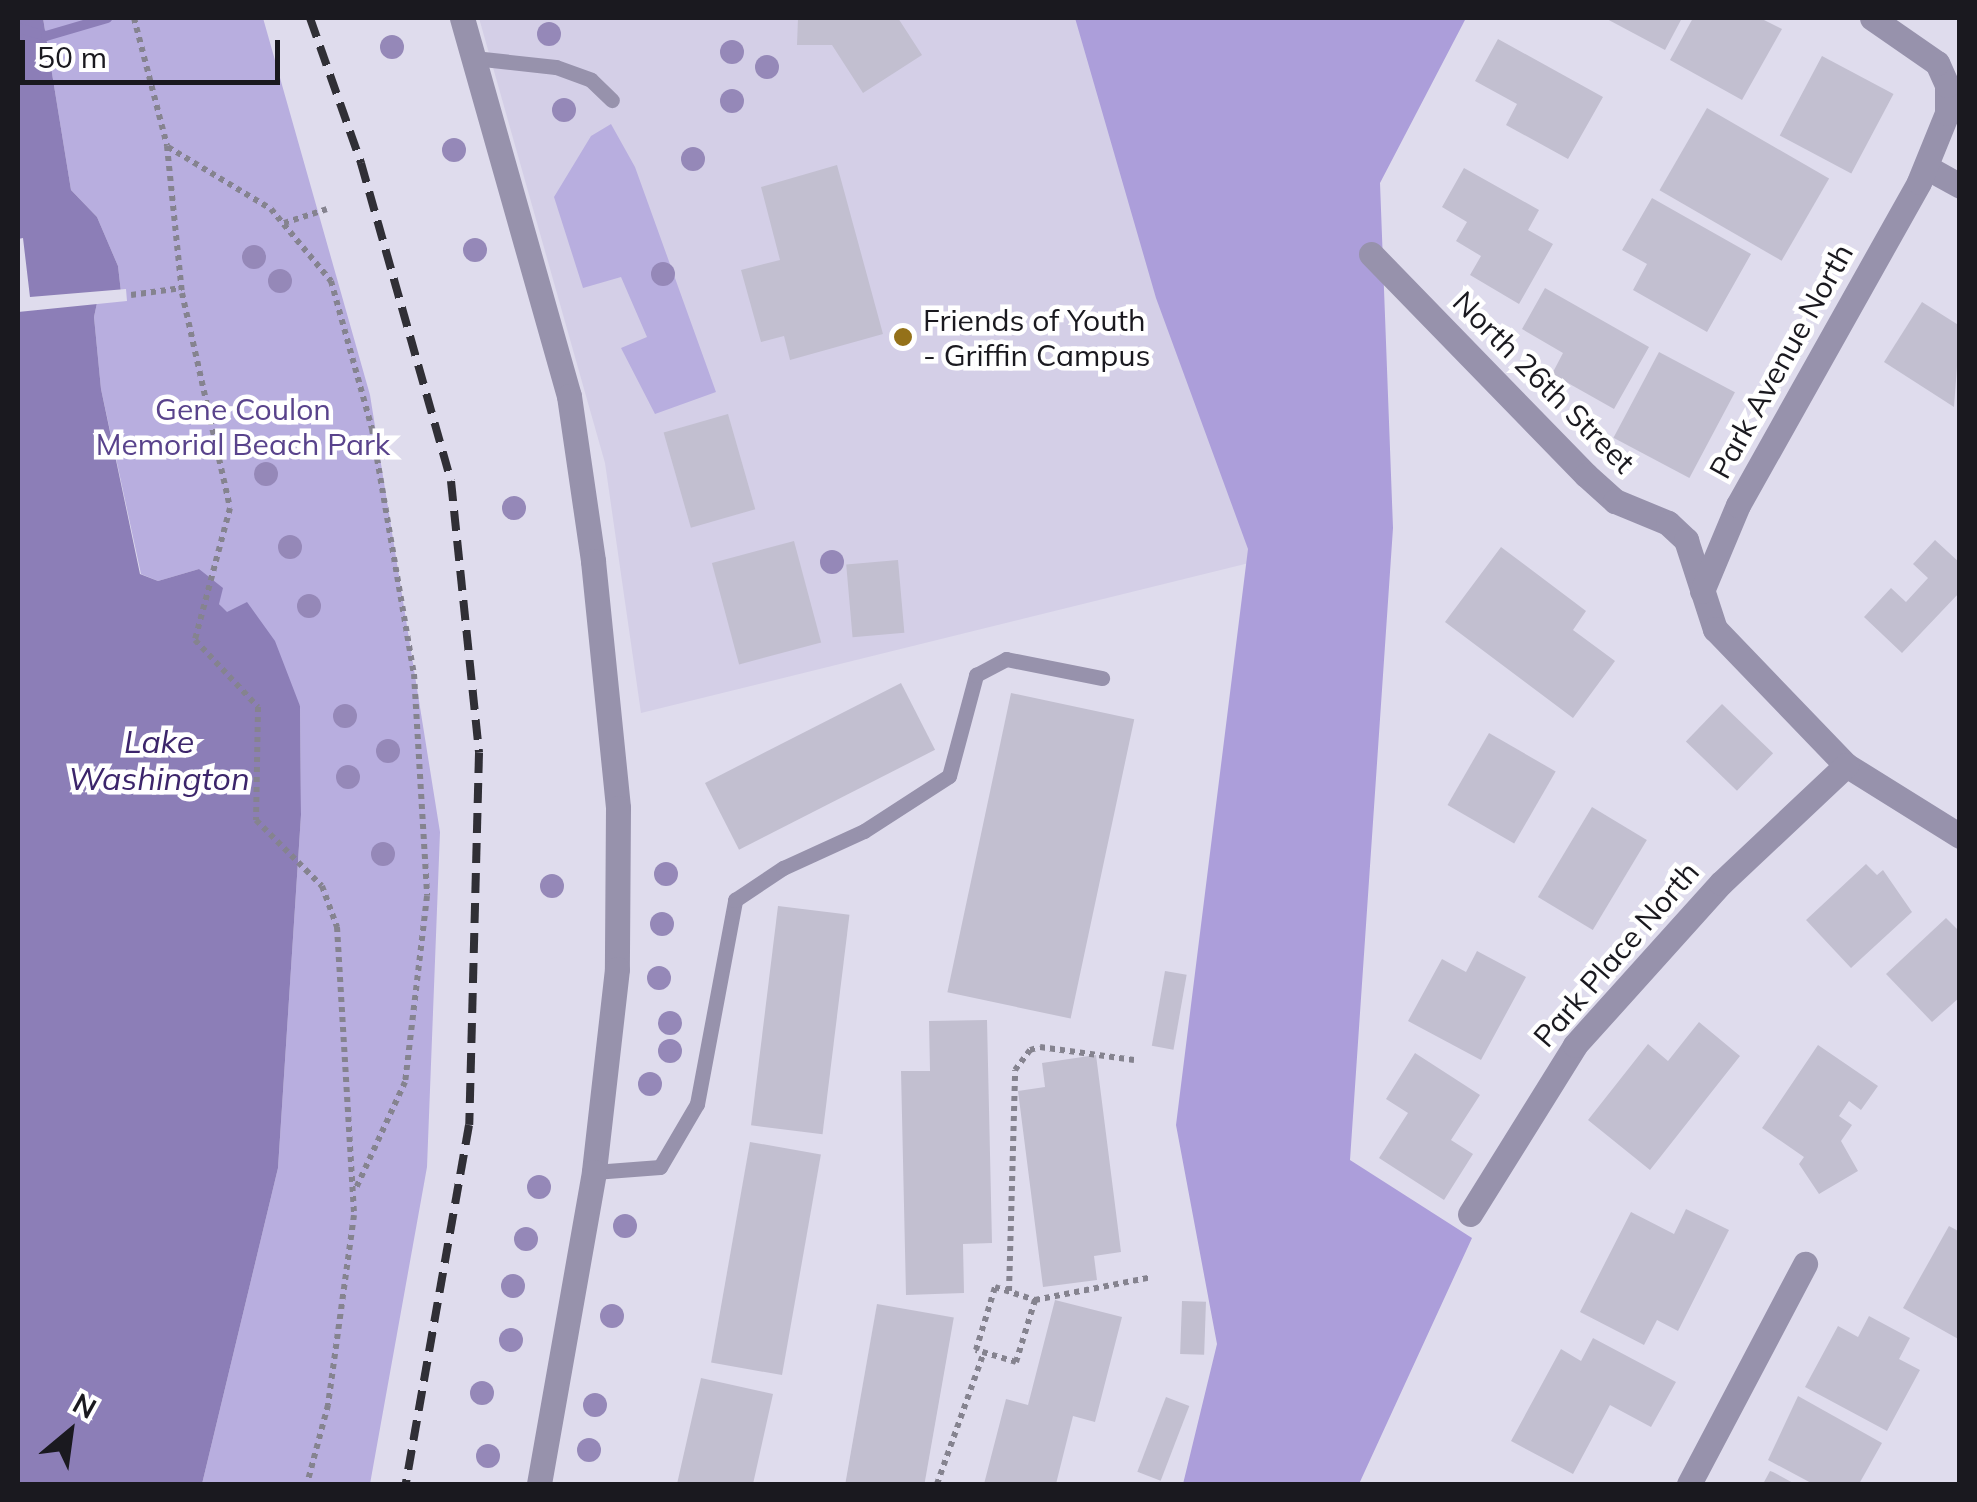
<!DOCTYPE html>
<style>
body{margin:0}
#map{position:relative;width:1977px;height:1502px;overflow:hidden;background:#dfdced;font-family:Mulish,sans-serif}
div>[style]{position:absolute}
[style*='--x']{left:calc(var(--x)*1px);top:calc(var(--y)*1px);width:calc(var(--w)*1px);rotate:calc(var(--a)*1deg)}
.built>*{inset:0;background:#d4cfe7}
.green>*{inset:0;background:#b8aedf}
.forest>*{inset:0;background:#ac9eda}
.water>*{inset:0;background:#8c7eb7}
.pier>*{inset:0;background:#dfdced}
.stream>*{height:10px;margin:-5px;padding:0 5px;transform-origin:5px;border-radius:5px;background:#8c7eb7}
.building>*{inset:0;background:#c2bfd0;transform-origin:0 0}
.path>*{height:6px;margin-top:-3px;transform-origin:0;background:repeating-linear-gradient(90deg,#85838f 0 5px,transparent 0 10px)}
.service>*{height:15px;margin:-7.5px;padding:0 7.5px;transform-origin:7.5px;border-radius:7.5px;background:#9792ac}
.minor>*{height:25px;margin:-12.5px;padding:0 12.5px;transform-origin:12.5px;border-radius:12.5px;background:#9792ac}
.tertiary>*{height:25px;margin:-12.5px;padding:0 12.5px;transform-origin:12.5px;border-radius:12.5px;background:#9792ac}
.rail>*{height:8px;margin-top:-4px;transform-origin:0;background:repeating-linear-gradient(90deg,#302f36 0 20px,transparent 0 30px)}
.trees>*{width:24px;height:24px;margin:-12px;border-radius:50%;background:#9588b8}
.dots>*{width:28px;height:28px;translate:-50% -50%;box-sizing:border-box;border:5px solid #fff;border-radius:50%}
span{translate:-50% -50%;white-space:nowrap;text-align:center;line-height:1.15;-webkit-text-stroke:9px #fff;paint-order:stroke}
.poi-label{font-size:30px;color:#1a191f}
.left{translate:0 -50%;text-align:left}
.street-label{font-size:30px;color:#1a191f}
.park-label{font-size:30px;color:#59438c}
.water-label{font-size:32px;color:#3c256b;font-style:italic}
.frame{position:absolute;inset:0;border:20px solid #1a191f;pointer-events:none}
.north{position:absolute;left:20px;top:1382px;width:100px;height:100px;-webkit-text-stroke:8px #fff;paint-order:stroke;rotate:29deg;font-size:28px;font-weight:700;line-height:40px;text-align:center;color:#1a191f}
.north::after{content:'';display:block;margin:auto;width:35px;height:45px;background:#1a191f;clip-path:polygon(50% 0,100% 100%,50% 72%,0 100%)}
.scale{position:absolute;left:20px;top:40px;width:260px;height:45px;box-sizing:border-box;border:5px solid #1a191f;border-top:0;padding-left:12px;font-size:30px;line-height:35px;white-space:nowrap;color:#1a191f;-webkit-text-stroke:8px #fff;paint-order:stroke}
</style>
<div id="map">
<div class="built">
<div style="clip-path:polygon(479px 18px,1181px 18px,1230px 211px,1249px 563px,641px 713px,605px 463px)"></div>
</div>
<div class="green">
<div style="clip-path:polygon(43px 18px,263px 18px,370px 395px,440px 832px,427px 1167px,370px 1484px,202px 1484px,278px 1168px,301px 815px,300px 706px,219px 604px,199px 569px,158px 581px,141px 574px,101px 389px,94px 317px,97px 303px,122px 301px,118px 266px,97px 217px,71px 190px)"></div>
<div style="clip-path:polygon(611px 124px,635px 167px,716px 392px,655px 414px,621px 348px,647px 337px,621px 277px,583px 288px,554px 197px,591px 136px)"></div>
</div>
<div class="forest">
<div style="clip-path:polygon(1075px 18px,1466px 18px,1380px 183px,1393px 528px,1350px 1160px,1472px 1238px,1359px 1484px,1183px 1484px,1217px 1344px,1176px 1125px,1248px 549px,1156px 298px)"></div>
</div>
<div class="water">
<div style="clip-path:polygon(18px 18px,43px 18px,71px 190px,97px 217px,118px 266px,122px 301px,97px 303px,94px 317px,101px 389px,140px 574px,158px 581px,199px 569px,223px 588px,219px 604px,227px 612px,247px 602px,275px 641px,300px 706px,301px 815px,278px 1168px,202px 1484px,18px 1484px)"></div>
</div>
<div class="pier">
<div style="clip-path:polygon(23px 238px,30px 297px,126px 289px,127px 301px,18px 312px,18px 239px)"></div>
</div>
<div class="stream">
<div style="--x:18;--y:28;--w:29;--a:16"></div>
<div style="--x:46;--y:36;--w:64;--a:-16.4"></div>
</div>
<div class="building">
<div style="clip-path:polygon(798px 18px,898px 18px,922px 55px,863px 93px,832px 45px,797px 45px)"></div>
<div style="clip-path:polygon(1605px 18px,1682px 18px,1665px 50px)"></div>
<div style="clip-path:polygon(1693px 18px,1760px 18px,1782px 29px,1742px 100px,1670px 60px)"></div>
<div style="clip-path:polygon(1498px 39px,1603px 97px,1568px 159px,1506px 125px,1517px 104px,1475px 81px)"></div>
<div style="left:1822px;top:56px;width:81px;height:90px;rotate:28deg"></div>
<div style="left:1707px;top:108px;width:141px;height:95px;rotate:30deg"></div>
<div style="clip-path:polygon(837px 165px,883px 334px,790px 360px,784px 336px,761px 342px,741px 270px,780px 260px,761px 187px)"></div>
<div style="clip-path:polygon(1464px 168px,1539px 210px,1528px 230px,1553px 244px,1519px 304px,1470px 275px,1481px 256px,1456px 241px,1467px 222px,1442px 207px)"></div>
<div style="clip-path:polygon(1652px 198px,1751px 254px,1707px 332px,1633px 290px,1647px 264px,1622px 250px)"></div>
<div style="clip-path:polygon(1545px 288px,1649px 347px,1614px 409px,1552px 374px,1563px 353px,1522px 329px)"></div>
<div style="clip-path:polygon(1922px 302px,1960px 326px,1954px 407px,1884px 362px)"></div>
<div style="left:1659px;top:352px;width:86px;height:97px;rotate:28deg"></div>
<div style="left:728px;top:414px;width:99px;height:67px;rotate:74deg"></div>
<div style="clip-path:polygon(1935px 540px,1960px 563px,1960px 592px,1902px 653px,1864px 617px,1891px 588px,1906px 602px,1928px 578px,1913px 564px)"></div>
<div style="left:794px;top:541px;width:105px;height:85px;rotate:75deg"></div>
<div style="clip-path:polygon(1501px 547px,1586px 611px,1573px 630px,1615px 661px,1573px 718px,1445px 622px)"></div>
<div style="left:898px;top:560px;width:73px;height:52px;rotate:85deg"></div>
<div style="left:901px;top:683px;width:75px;height:220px;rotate:63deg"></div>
<div style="left:1011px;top:693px;width:126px;height:306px;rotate:12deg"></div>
<div style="left:1722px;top:704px;width:71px;height:52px;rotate:44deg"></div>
<div style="left:1489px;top:733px;width:77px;height:83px;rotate:30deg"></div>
<div style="left:1592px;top:807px;width:64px;height:105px;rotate:31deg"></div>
<div style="clip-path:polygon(1866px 864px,1877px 875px,1883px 870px,1912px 912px,1851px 968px,1806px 920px)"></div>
<div style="left:778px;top:906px;width:72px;height:221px;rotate:7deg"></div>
<div style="clip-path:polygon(1946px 918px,1960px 932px,1960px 997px,1932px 1022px,1886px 974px)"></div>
<div style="clip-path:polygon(1477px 951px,1526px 977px,1481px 1060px,1408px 1021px,1442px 959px,1466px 972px)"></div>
<div style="left:1165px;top:971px;width:22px;height:76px;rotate:10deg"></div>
<div style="clip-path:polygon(987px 1020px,992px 1243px,963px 1244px,964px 1293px,906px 1295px,901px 1071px,930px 1071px,929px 1021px)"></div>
<div style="clip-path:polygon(1699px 1022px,1740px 1056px,1650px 1170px,1588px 1120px,1648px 1044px,1668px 1061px)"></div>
<div style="clip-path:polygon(1818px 1045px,1878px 1086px,1861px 1110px,1849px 1101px,1839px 1116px,1852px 1125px,1841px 1141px,1858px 1171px,1819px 1194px,1799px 1164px,1804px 1157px,1762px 1128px)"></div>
<div style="clip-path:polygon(1415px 1053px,1480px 1095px,1451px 1140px,1473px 1154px,1444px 1200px,1379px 1158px,1408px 1113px,1386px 1099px)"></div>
<div style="clip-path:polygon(1096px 1055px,1121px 1252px,1094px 1256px,1097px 1280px,1043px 1287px,1018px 1091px,1045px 1087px,1042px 1063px)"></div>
<div style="left:750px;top:1142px;width:72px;height:224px;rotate:10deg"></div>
<div style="clip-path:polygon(1686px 1209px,1729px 1230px,1678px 1331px,1657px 1320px,1644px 1345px,1580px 1312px,1631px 1212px,1674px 1234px)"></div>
<div style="clip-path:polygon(1949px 1226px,1960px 1232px,1960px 1340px,1903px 1308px)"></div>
<div style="clip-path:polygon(1055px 1300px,1122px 1317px,1095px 1422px,1073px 1416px,1056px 1484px,984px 1484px,1006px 1399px,1028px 1405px)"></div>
<div style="left:1182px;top:1301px;width:24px;height:53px;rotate:2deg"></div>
<div style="left:877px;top:1304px;width:78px;height:183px;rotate:10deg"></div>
<div style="clip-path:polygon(1869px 1316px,1910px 1338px,1899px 1359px,1920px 1370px,1887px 1431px,1805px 1387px,1838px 1326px,1858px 1337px)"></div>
<div style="clip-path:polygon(1593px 1338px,1676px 1382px,1651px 1427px,1610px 1405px,1573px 1474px,1511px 1441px,1561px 1349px,1581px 1361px)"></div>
<div style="clip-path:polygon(701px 1378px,773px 1394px,753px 1484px,677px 1484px)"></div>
<div style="clip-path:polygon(1798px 1396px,1882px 1443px,1859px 1484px,1813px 1484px,1768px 1460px)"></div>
<div style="left:1166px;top:1397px;width:25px;height:80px;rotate:21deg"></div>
<div style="clip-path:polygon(1770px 1471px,1773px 1472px,1795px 1484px,1763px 1484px)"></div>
</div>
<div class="path">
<div style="--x:134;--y:18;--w:132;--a:75.5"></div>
<div style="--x:167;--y:146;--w:148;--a:84.2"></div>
<div style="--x:182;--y:293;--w:220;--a:77.4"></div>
<div style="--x:230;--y:508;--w:137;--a:104.9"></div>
<div style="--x:195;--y:640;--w:92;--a:46.8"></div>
<div style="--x:258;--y:707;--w:113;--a:91"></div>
<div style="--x:256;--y:820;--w:93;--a:45"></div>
<div style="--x:322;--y:886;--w:44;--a:69.9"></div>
<div style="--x:337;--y:927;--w:289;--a:86.6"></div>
<div style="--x:354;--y:1215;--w:192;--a:97.8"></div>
<div style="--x:328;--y:1405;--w:82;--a:104.9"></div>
<div style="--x:168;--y:147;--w:120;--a:31"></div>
<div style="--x:271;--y:209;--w:94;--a:50.2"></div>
<div style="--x:331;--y:281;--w:154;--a:74.5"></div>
<div style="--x:372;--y:429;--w:249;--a:80.3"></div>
<div style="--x:414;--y:674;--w:222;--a:86.6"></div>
<div style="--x:427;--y:896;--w:187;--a:96.7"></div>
<div style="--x:405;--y:1082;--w:117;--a:114.8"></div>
<div style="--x:284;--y:223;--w:45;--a:-18"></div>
<div style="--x:131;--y:295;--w:51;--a:-7.8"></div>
<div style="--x:995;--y:1287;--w:42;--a:18"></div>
<div style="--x:1035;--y:1300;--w:65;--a:107"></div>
<div style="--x:1016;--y:1362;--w:42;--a:-163.3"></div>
<div style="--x:976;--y:1350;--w:66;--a:-73.2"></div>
<div style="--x:1009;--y:1291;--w:221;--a:-88.4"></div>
<div style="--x:1015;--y:1070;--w:25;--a:-53"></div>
<div style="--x:1030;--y:1050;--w:10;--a:-17"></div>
<div style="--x:1040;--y:1047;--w:95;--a:7.9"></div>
<div style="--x:1035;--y:1300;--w:119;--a:-11.1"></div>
<div style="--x:937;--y:1484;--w:140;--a:-70.4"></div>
</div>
<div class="service">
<div style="--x:474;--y:58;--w:82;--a:6.3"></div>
<div style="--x:556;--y:67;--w:37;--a:20"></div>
<div style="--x:591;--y:80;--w:29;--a:44"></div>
<div style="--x:594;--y:1172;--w:66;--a:-4.3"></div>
<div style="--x:660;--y:1167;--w:73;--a:-59.6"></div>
<div style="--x:697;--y:1104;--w:208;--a:-79.4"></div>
<div style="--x:735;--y:900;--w:58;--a:-33.7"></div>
<div style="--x:783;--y:868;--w:89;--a:-24.6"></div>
<div style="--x:864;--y:831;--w:101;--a:-32.9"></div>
<div style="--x:949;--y:776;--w:105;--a:-75"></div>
<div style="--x:976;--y:675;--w:34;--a:-28"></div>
<div style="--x:1006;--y:659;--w:98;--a:11.2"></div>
</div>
<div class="minor">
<div style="--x:1926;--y:167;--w:39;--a:29"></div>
<div style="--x:1371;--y:254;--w:308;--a:45.8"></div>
<div style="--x:1586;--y:475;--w:39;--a:42"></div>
<div style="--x:1615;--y:501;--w:57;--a:22.5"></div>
<div style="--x:1668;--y:523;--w:25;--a:43"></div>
<div style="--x:1686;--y:540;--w:94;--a:72"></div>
<div style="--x:1715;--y:629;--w:189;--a:46.1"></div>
<div style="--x:1846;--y:765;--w:134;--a:31.9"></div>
<div style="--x:1702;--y:591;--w:93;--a:-67.3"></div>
<div style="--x:1738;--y:505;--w:370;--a:-60.7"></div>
<div style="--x:1919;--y:182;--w:74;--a:-67.9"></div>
<div style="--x:1947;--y:113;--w:28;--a:-90"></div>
<div style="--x:1947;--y:85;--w:24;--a:-114"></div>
<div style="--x:1937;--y:63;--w:79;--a:-145.3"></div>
<div style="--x:1470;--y:1214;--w:199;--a:-58.1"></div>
<div style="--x:1575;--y:1045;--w:218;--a:-48"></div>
<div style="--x:1721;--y:883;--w:172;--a:-43.3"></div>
<div style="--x:1689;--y:1484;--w:249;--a:-62.2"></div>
</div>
<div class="tertiary">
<div style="--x:462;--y:18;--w:393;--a:74.2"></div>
<div style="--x:569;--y:396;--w:167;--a:81.7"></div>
<div style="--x:593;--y:561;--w:248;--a:84.2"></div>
<div style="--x:618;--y:808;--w:161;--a:90.4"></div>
<div style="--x:617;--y:969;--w:204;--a:96.5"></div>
<div style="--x:594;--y:1172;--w:317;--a:100"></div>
</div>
<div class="rail">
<div style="--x:310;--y:18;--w:154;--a:70.6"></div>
<div style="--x:361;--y:163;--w:330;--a:74.2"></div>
<div style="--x:451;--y:481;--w:273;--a:84.1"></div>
<div style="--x:479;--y:753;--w:372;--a:91.5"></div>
<div style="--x:469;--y:1125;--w:364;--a:100"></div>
</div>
<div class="trees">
<div style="left:549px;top:34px"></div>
<div style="left:392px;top:47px"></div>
<div style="left:732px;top:52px"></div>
<div style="left:767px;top:67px"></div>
<div style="left:732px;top:101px"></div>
<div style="left:564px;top:110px"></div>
<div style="left:454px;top:150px"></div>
<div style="left:693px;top:159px"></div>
<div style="left:475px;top:250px"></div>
<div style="left:254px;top:257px"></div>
<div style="left:663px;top:274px"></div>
<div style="left:280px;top:281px"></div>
<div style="left:266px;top:474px"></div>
<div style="left:514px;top:508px"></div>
<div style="left:290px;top:547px"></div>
<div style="left:832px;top:562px"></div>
<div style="left:309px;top:606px"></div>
<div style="left:345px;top:716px"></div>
<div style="left:388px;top:751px"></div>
<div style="left:348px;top:777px"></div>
<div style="left:383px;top:854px"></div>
<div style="left:666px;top:874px"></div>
<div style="left:552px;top:886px"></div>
<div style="left:662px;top:924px"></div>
<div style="left:659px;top:978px"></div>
<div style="left:670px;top:1023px"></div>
<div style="left:670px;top:1051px"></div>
<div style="left:650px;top:1084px"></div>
<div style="left:539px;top:1187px"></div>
<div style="left:625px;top:1226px"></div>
<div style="left:526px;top:1239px"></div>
<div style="left:513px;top:1286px"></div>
<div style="left:612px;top:1316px"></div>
<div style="left:511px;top:1340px"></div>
<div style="left:482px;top:1393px"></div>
<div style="left:595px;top:1405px"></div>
<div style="left:589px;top:1450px"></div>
<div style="left:488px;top:1456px"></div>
</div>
<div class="dots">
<div style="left:903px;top:337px;background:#947119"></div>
</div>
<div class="poi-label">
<span class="left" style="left:923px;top:337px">Friends of Youth<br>- Griffin Campus</span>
</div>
<div class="street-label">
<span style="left:1781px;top:361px;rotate:-61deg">Park Avenue North</span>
<span style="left:1544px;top:382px;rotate:45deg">North 26th Street</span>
<span style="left:1616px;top:954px;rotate:-49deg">Park Place North</span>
</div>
<div class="park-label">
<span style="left:243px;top:426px">Gene Coulon<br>Memorial Beach Park</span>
</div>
<div class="water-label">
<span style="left:159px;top:760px">Lake<br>Washington</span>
</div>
<div class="frame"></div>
<div class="north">N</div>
<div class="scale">50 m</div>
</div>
